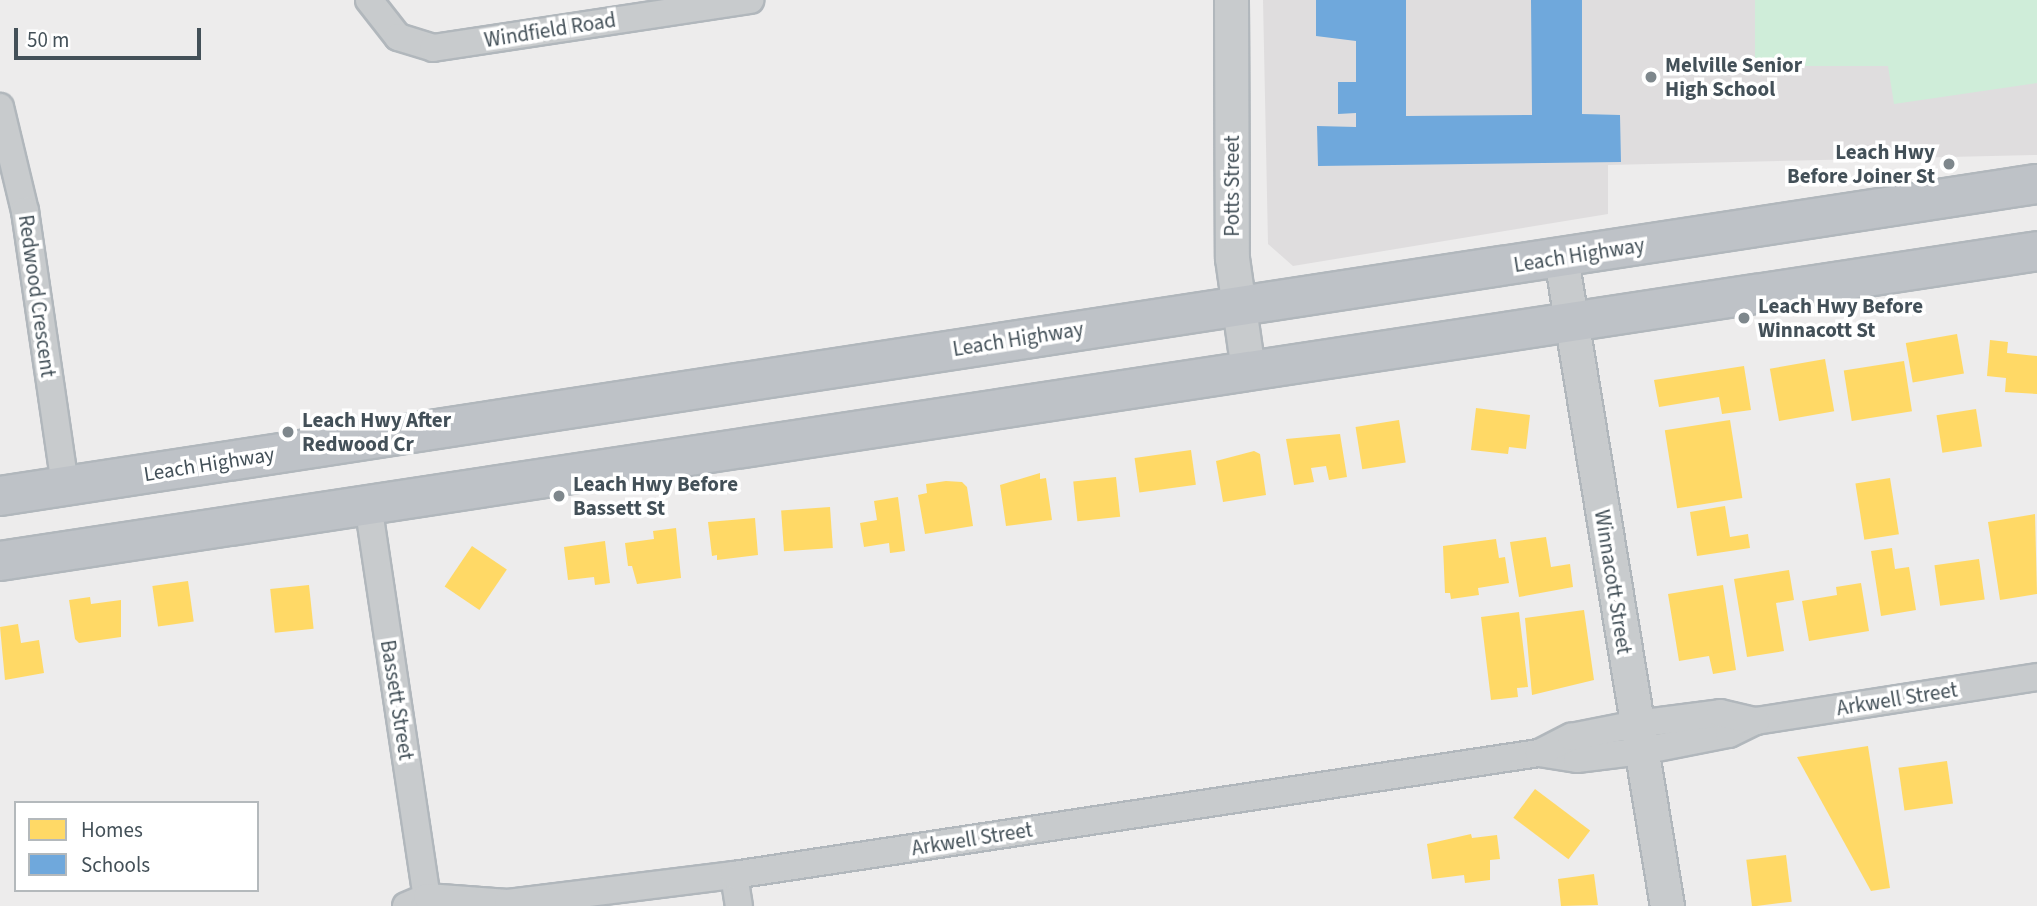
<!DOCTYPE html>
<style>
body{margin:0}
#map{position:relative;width:2037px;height:906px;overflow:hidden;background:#edecec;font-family:"Source Sans 3",sans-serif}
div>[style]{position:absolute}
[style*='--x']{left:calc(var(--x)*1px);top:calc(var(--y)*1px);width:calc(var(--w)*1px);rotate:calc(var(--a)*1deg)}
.education>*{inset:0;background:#dfddde}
.green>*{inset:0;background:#cfedd9}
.homes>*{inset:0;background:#ffd966;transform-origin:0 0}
.schools>*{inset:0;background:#6fa8dc}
.roads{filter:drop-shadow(2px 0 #b1b7bc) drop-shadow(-2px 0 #b1b7bc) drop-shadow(0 2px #b1b7bc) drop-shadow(0 -2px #b1b7bc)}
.minor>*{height:26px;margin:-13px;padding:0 13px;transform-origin:13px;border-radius:13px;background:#c8cbcd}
.tertiary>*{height:33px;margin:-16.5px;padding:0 16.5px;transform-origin:16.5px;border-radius:16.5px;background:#c8cbcd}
.trunk>*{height:38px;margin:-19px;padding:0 19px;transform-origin:19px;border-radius:19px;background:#bec2c7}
.dots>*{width:19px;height:19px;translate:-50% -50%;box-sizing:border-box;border:4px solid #fff;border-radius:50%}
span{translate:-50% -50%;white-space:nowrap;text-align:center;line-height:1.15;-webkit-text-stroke:7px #fff;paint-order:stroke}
.street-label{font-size:21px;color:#435058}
.poi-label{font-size:21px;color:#435058;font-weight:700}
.left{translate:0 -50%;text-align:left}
.right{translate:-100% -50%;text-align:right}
.legend{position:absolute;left:14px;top:801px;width:245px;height:91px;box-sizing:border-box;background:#fff;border:2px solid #b4b9bc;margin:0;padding:9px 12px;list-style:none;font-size:21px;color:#435058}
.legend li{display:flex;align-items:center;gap:14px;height:35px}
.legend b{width:35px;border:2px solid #b4b9bc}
.scale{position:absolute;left:14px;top:28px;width:187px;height:32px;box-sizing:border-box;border:4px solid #435058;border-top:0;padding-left:9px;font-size:21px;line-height:24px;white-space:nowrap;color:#435058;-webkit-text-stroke:5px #fff;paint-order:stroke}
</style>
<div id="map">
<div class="education">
<div style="clip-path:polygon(1263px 0,2037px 0,2037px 155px,1608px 165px,1608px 214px,1293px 266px,1268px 244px)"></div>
</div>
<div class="green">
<div style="clip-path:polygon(1755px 0,2037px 0,2037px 83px,1894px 104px,1888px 66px,1755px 66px)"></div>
</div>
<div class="homes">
<div style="left:1957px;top:334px;width:40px;height:52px;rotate:80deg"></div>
<div style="clip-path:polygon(1990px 340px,2008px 342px,2007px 353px,2037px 356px,2037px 394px,2005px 392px,2006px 378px,1987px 376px)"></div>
<div style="left:1825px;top:359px;width:53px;height:56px;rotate:80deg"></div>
<div style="left:1904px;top:361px;width:51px;height:61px;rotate:81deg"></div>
<div style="clip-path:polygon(1744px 366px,1751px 410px,1722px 414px,1719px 397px,1659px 407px,1654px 380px)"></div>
<div style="clip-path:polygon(1476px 408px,1530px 415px,1526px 449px,1509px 447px,1508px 454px,1471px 450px)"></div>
<div style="left:1976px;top:409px;width:38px;height:40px;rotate:81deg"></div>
<div style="left:1399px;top:420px;width:43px;height:44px;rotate:81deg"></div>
<div style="left:1730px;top:420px;width:79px;height:66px;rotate:81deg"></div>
<div style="clip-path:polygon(1340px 434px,1347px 477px,1329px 480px,1326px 466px,1311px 468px,1314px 482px,1294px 485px,1286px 439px)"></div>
<div style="left:1191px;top:450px;width:35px;height:57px;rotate:82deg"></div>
<div style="clip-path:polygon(1254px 451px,1260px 454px,1266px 495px,1223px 502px,1216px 461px)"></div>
<div style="clip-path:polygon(1040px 473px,1040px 479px,1046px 478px,1052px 520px,1006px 526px,1000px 485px)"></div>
<div style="left:1116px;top:477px;width:40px;height:43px;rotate:84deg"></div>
<div style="left:1890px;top:478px;width:57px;height:35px;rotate:81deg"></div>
<div style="clip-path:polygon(946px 481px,962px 482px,967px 487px,973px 526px,925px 534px,918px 495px,927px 493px,926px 484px)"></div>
<div style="clip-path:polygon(898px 497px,905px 551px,890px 553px,889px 543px,864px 547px,860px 523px,877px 520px,874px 501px)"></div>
<div style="clip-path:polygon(1725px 506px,1730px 537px,1748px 534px,1750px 548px,1697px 556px,1690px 512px)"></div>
<div style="left:830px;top:507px;width:41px;height:49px;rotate:86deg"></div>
<div style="clip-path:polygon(2035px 514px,2037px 594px,2000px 600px,1988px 522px)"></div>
<div style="clip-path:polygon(755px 518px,758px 555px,717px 560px,717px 555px,712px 556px,708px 522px)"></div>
<div style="clip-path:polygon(676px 528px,681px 578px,637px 584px,632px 566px,628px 566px,625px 543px,654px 539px,653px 531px)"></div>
<div style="clip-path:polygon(1546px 537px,1551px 567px,1570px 564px,1573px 587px,1519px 597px,1510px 542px)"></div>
<div style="clip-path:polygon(1496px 539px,1499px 558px,1505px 557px,1509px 583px,1478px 588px,1479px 595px,1451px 599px,1450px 593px,1445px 593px,1443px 546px)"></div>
<div style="clip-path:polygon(605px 541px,610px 583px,595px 585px,594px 577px,568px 580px,564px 547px)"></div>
<div style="left:472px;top:546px;width:42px;height:49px;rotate:34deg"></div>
<div style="clip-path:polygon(1892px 548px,1895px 569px,1909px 567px,1916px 610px,1881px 616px,1871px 551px)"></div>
<div style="left:1979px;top:559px;width:41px;height:45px;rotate:82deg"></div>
<div style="clip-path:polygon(1789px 570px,1794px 600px,1776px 603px,1784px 651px,1747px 657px,1734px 579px)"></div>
<div style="left:188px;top:581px;width:41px;height:36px;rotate:82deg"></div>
<div style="clip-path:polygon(1861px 583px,1869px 631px,1809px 641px,1802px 601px,1837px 595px,1836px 587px)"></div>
<div style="left:309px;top:585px;width:44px;height:39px;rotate:84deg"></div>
<div style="clip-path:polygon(1723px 585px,1736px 670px,1713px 674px,1709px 656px,1679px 661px,1668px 594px)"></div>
<div style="clip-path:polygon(90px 597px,91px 604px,121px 600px,121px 637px,79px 643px,75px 639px,69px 600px)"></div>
<div style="clip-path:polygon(1584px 610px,1594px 680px,1532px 695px,1525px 618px)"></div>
<div style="clip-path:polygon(1519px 612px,1528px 687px,1517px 688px,1518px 697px,1491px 700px,1481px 617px)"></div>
<div style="clip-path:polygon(18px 624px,21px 643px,39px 640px,44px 673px,5px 680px,0 627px)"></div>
<div style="clip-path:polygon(1868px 746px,1890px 888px,1871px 891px,1797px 757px)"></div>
<div style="left:1947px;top:761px;width:43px;height:49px;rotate:82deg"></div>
<div style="left:1535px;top:789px;width:69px;height:36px;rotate:37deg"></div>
<div style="clip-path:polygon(1471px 834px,1472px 838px,1497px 835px,1500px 859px,1490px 860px,1490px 880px,1465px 883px,1464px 875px,1432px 879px,1427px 844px)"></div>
<div style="left:1786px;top:855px;width:47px;height:40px;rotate:83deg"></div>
<div style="clip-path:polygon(1594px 874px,1598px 905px,1561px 906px,1558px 879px)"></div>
</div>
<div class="schools">
<div style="clip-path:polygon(1316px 0,1406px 0,1406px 116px,1532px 115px,1531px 0,1582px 0,1582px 114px,1620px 115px,1621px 162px,1318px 166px,1317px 126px,1356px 127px,1356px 113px,1338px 114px,1338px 82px,1356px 82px,1356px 41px,1316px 36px)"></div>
</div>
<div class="roads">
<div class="minor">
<div style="--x:369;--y:0;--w:47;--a:51.9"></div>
<div style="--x:398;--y:37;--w:37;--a:17"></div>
<div style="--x:433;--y:48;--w:321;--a:-8.6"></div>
<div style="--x:0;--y:107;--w:107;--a:76.5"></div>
<div style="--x:25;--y:211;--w:278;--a:81.7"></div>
<div style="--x:368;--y:504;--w:397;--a:81.5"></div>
<div style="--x:1539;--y:753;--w:38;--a:9"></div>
<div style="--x:1577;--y:759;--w:65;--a:-7"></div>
<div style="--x:1642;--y:751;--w:89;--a:-11.1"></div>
<div style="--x:1729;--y:734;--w:30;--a:-26"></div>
<div style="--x:1756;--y:721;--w:284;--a:-8.9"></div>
<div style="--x:734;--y:875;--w:31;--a:81"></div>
<div style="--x:406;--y:906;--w:23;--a:-23"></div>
<div style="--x:427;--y:897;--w:81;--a:4.2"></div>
<div style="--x:508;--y:903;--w:228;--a:-7.1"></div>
<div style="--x:734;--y:875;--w:814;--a:-8.62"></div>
<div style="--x:1539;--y:753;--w:36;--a:-27"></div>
<div style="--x:1571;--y:737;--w:67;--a:-11.1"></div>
<div style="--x:1637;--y:724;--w:84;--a:-7.5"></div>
<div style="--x:1720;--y:713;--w:37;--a:13"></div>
</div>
<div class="tertiary">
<div style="--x:1231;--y:0;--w:258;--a:89.8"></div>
<div style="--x:1232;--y:258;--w:113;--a:81.9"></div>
<div style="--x:1561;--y:258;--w:657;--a:80.71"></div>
</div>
<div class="trunk">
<div style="--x:0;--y:496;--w:2061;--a:-8.71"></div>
<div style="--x:0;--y:561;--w:2060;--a:-8.65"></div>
</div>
</div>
<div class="dots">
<div style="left:1651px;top:77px;background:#7e878c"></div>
<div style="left:1949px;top:164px;background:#7e878c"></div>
<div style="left:1744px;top:318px;background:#7e878c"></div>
<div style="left:288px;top:432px;background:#7e878c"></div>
<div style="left:559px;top:496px;background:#7e878c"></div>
</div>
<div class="street-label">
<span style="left:550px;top:30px;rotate:-9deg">Windfield Road</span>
<span style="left:1232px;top:186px;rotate:-90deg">Potts Street</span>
<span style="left:1579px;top:255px;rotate:-9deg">Leach Highway</span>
<span style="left:37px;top:296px;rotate:82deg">Redwood Crescent</span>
<span style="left:1018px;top:339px;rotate:-9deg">Leach Highway</span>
<span style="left:209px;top:464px;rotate:-9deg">Leach Highway</span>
<span style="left:1613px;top:582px;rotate:81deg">Winnacott Street</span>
<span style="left:1897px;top:699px;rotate:-9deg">Arkwell Street</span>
<span style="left:397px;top:700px;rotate:81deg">Bassett Street</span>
<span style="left:972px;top:839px;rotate:-9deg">Arkwell Street</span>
</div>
<div class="poi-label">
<span class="left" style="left:1665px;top:77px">Melville Senior<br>High School</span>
<span class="right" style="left:1935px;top:164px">Leach Hwy<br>Before Joiner St</span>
<span class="left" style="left:1758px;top:318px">Leach Hwy Before<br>Winnacott St</span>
<span class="left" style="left:302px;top:432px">Leach Hwy After<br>Redwood Cr</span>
<span class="left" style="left:573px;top:496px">Leach Hwy Before<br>Bassett St</span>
</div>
<ul class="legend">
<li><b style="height:19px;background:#ffd966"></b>Homes</li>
<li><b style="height:19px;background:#6fa8dc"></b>Schools</li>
</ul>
<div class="scale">50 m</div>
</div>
